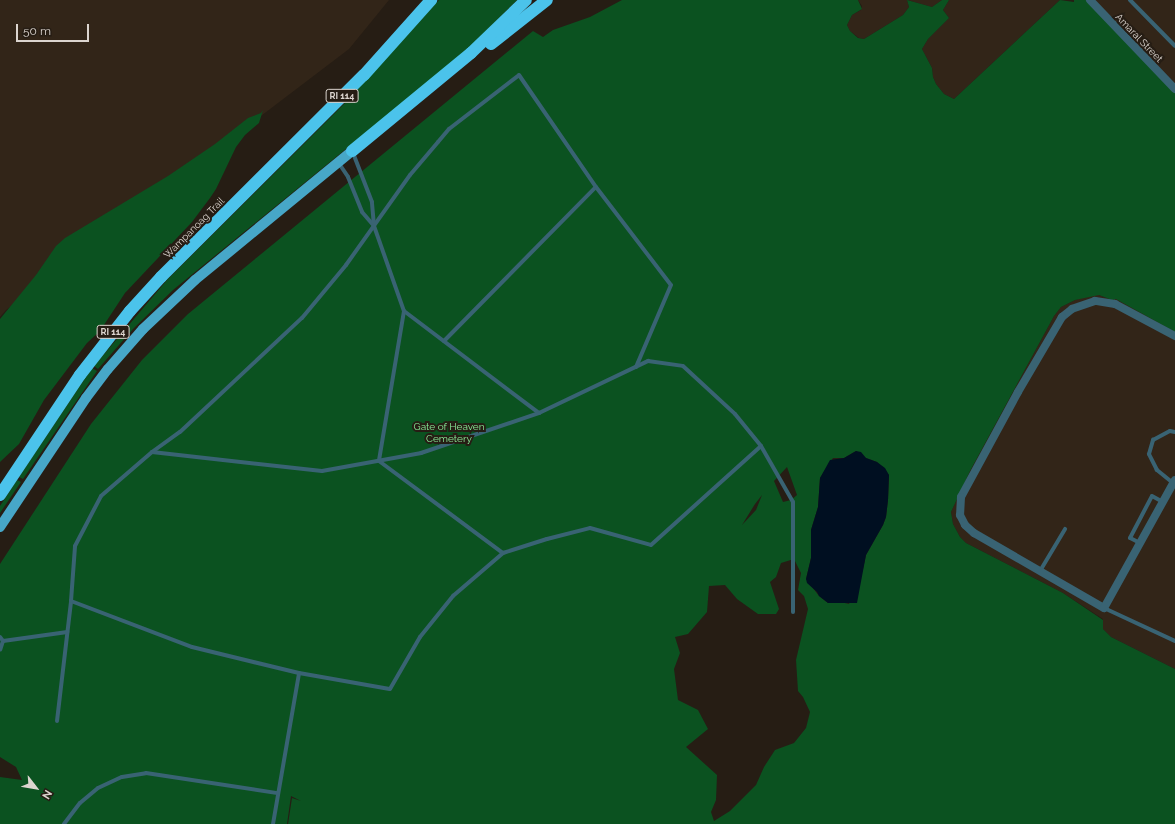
<!DOCTYPE html>
<style>
body{margin:0}
#map{position:relative;width:1175px;height:824px;overflow:hidden;background:#261d14;font-family:Raleway,sans-serif}
div>[style]{position:absolute}
[style*='--x']{left:calc(var(--x)*1px);top:calc(var(--y)*1px);width:calc(var(--w)*1px);rotate:calc(var(--a)*1deg)}
.built>*{inset:0;background:#322518}
.green>*{inset:0;background:#0b5220}
.water>*{inset:0;background:#000f21}
.lane>*{height:4px;margin:-2px;padding:0 2px;transform-origin:2px;border-radius:2px;background:#396373}
.street>*{height:8px;margin:-4px;padding:0 4px;transform-origin:4px;border-radius:4px;background:#396373}
.primary>*{height:10px;margin:-5px;padding:0 5px;transform-origin:5px;border-radius:5px;background:#47a7c8}
.highway>*{height:12px;margin:-6px;padding:0 6px;transform-origin:6px;border-radius:6px;background:#4bc3eb}
span{translate:-50% -50%;white-space:nowrap;text-align:center;line-height:1.15;-webkit-text-stroke:4px #261d14;paint-order:stroke}
.shield-label span{padding:1px 3px;background:#261d14;border:1px solid;border-radius:3px;-webkit-text-stroke-width:0}
.shield-label{font-size:9px;color:#dcd5cf;font-weight:700}
.street-label{font-size:10px;color:#dcd5cf}
.park-label{font-size:10px;color:#8bef9b}
.north{position:absolute;left:16px;top:768px;width:40px;height:40px;-webkit-text-stroke:3px #261d14;paint-order:stroke;rotate:121deg;font-size:11px;font-weight:700;line-height:16px;text-align:center;color:#dcd5cf}
.north::after{content:'';display:block;margin:auto;width:14px;height:18px;background:#dcd5cf;clip-path:polygon(50% 0,100% 100%,50% 72%,0 100%)}
.scale{position:absolute;left:16px;top:24px;width:73px;height:18px;box-sizing:border-box;border:2px solid #dcd5cf;border-top:0;padding-left:5px;font-size:12px;line-height:14px;white-space:nowrap;color:#dcd5cf;-webkit-text-stroke:3px #261d14;paint-order:stroke}
</style>
<div id="map">
<div class="built">
<div style="clip-path:polygon(0 0,389px 0,349px 49px,6px 310px,0 317px)"></div>
<div style="clip-path:polygon(858px 0,942px 0,932px 7px,907px 0,909px 7px,903px 15px,864px 39px,859px 38px,850px 31px,847px 25px,852px 15px,861px 10px,862px 6px)"></div>
<div style="clip-path:polygon(949px 0,1060px 0,954px 99px,944px 94px,936px 84px,933px 77px,932px 68px,922px 49px,928px 39px,949px 18px,943px 10px)"></div>
<div style="clip-path:polygon(1090px 0,1175px 0,1175px 88px)"></div>
<div style="clip-path:polygon(1092px 295px,1099px 295px,1112px 300px,1116px 298px,1175px 332px,1175px 669px,1111px 637px,1103px 629px,1103px 619px,1063px 593px,966px 543px,960px 537px,953px 524px,951px 512px,970px 471px,1054px 316px,1061px 307px,1075px 300px)"></div>
</div>
<div class="green">
<div style="clip-path:polygon(439px 0,517px 0,475px 42px,450px 64px,173px 290px,133px 329px,98px 369px,94px 366px,167px 280px,345px 103px)"></div>
<div style="clip-path:polygon(evenodd,622px 0,858px 0,862px 9px,852px 15px,847px 25px,850px 31px,858px 38px,864px 39px,903px 15px,909px 7px,907px 0,932px 7px,942px 0,949px 0,943px 10px,949px 18px,928px 39px,922px 49px,932px 68px,933px 77px,936px 84px,944px 94px,954px 99px,1060px 0,1074px 2px,1074px 0,1090px 0,1175px 88px,1175px 332px,1116px 299px,1112px 300px,1099px 295px,1075px 300px,1061px 307px,1054px 316px,970px 471px,951px 512px,953px 524px,960px 537px,966px 543px,1063px 593px,1103px 620px,1103px 629px,1111px 637px,1175px 669px,1175px 824px,288px 824px,292px 798px,301px 801px,291px 796px,287px 824px,0 824px,0 777px,22px 780px,16px 767px,0 757px,0 564px,91px 424px,142px 360px,188px 314px,533px 31px,543px 37px,553px 30px,590px 17px,622px 0,856px 451px,866px 458px,877px 462px,889px 475px,888px 500px,886px 517px,883px 525px,866px 555px,863px 569px,849px 604px,836px 601px,828px 603px,819px 596px,806px 579px,811px 558px,811px 530px,818px 507px,820px 478px,833px 458px,844px 458px,856px 451px,622px 0,787px 467px,797px 495px,791px 500px,783px 502px,774px 481px,787px 467px,622px 0,762px 495px,756px 510px,742px 525px,755px 504px,762px 495px,622px 0,794px 559px,801px 573px,798px 590px,804px 596px,808px 609px,796px 660px,798px 691px,803px 697px,810px 712px,806px 728px,794px 743px,775px 750px,764px 767px,756px 785px,730px 811px,714px 821px,711px 812px,716px 800px,717px 775px,686px 747px,708px 729px,698px 710px,678px 700px,674px 669px,680px 653px,675px 637px,688px 634px,707px 612px,709px 586px,725px 585px,737px 599px,758px 614px,776px 614px,779px 609px,770px 582px,776px 577px,781px 563px,794px 559px)"></div>
<div style="clip-path:polygon(263px 110px,259px 123px,245px 135px,236px 147px,216px 189px,210px 198px,192px 222px,125px 293px,100px 331px,87px 343px,44px 400px,19px 444px,0 462px,0 319px,36px 275px,56px 246px,65px 238px,168px 176px,215px 144px,248px 118px,261px 113px)"></div>
<div style="clip-path:polygon(92px 368px,97px 371px,23px 479px,19px 477px)"></div>
<div style="clip-path:polygon(17px 480px,21px 482px,0 513px,0 506px)"></div>
</div>
<div class="water">
<div style="clip-path:polygon(856px 451px,861px 452px,866px 458px,877px 462px,885px 468px,889px 475px,888px 500px,886px 517px,883px 525px,866px 555px,857px 603px,828px 603px,819px 596px,817px 592px,807px 583px,806px 579px,811px 558px,811px 530px,818px 507px,820px 478px,830px 460px,844px 458px)"></div>
</div>
<div class="lane">
<div style="--x:1130;--y:0;--w:64;--a:45.6"></div>
<div style="--x:338;--y:162;--w:18;--a:56"></div>
<div style="--x:348;--y:177;--w:38;--a:68"></div>
<div style="--x:362;--y:212;--w:18;--a:49"></div>
<div style="--x:374;--y:226;--w:24;--a:-95"></div>
<div style="--x:372;--y:202;--w:53;--a:-111.2"></div>
<div style="--x:374;--y:226;--w:90;--a:70.6"></div>
<div style="--x:404;--y:311;--w:169;--a:37.1"></div>
<div style="--x:539;--y:413;--w:121;--a:-25.5"></div>
<div style="--x:648;--y:361;--w:35;--a:8"></div>
<div style="--x:683;--y:366;--w:71;--a:42.7"></div>
<div style="--x:735;--y:414;--w:41;--a:50.9"></div>
<div style="--x:761;--y:446;--w:64;--a:60.3"></div>
<div style="--x:793;--y:502;--w:110;--a:90"></div>
<div style="--x:404;--y:311;--w:152;--a:99.5"></div>
<div style="--x:379;--y:461;--w:154;--a:36.6"></div>
<div style="--x:444;--y:341;--w:216;--a:-45.4"></div>
<div style="--x:152;--y:452;--w:171;--a:6.4"></div>
<div style="--x:322;--y:471;--w:101;--a:-10.3"></div>
<div style="--x:421;--y:453;--w:125;--a:-18.7"></div>
<div style="--x:1173;--y:483;--w:21;--a:-141"></div>
<div style="--x:1157;--y:470;--w:18;--a:-117"></div>
<div style="--x:1149;--y:454;--w:15;--a:-74"></div>
<div style="--x:1153;--y:440;--w:19;--a:-28"></div>
<div style="--x:1170;--y:431;--w:5;--a:11"></div>
<div style="--x:1140;--y:543;--w:11;--a:-153"></div>
<div style="--x:1130;--y:538;--w:47;--a:-62.4"></div>
<div style="--x:1152;--y:496;--w:13;--a:29"></div>
<div style="--x:1040;--y:571;--w:49;--a:-59.2"></div>
<div style="--x:71;--y:601;--w:129;--a:20.8"></div>
<div style="--x:192;--y:647;--w:110;--a:13.7"></div>
<div style="--x:299;--y:673;--w:92;--a:10"></div>
<div style="--x:390;--y:689;--w:60;--a:-60"></div>
<div style="--x:420;--y:637;--w:53;--a:-51.2"></div>
<div style="--x:453;--y:596;--w:66;--a:-40.7"></div>
<div style="--x:503;--y:553;--w:46;--a:-17.7"></div>
<div style="--x:547;--y:539;--w:44;--a:-14.3"></div>
<div style="--x:590;--y:528;--w:63;--a:15.6"></div>
<div style="--x:651;--y:545;--w:148;--a:-42"></div>
<div style="--x:1104;--y:608;--w:78;--a:24.9"></div>
<div style="--x:0;--y:637;--w:5;--a:53"></div>
<div style="--x:3;--y:641;--w:9;--a:108"></div>
<div style="--x:3;--y:641;--w:65;--a:-8"></div>
<div style="--x:57;--y:721;--w:121;--a:-83.3"></div>
<div style="--x:71;--y:601;--w:55;--a:-85.8"></div>
<div style="--x:75;--y:546;--w:56;--a:-62.5"></div>
<div style="--x:101;--y:496;--w:67;--a:-40.8"></div>
<div style="--x:152;--y:452;--w:34;--a:-36"></div>
<div style="--x:180;--y:432;--w:167;--a:-43.1"></div>
<div style="--x:302;--y:318;--w:69;--a:-50.3"></div>
<div style="--x:346;--y:265;--w:110;--a:-54.6"></div>
<div style="--x:410;--y:175;--w:43;--a:-49.7"></div>
<div style="--x:438;--y:142;--w:17;--a:-50"></div>
<div style="--x:449;--y:129;--w:88;--a:-37.6"></div>
<div style="--x:519;--y:75;--w:136;--a:55.5"></div>
<div style="--x:596;--y:187;--w:123;--a:52.6"></div>
<div style="--x:671;--y:285;--w:89;--a:113.1"></div>
<div style="--x:64;--y:824;--w:26;--a:-53"></div>
<div style="--x:80;--y:803;--w:23;--a:-40"></div>
<div style="--x:98;--y:788;--w:26;--a:-25"></div>
<div style="--x:122;--y:777;--w:24;--a:-9"></div>
<div style="--x:146;--y:773;--w:133;--a:8.7"></div>
<div style="--x:273;--y:824;--w:153;--a:-80.2"></div>
</div>
<div class="street">
<div style="--x:1090;--y:0;--w:123;--a:46.3"></div>
<div style="--x:1175;--y:336;--w:68;--a:-151.9"></div>
<div style="--x:1115;--y:304;--w:20;--a:-171"></div>
<div style="--x:1095;--y:301;--w:24;--a:161"></div>
<div style="--x:1072;--y:309;--w:13;--a:141"></div>
<div style="--x:1062;--y:317;--w:87;--a:120.4"></div>
<div style="--x:1018;--y:392;--w:119;--a:118.5"></div>
<div style="--x:961;--y:497;--w:18;--a:93"></div>
<div style="--x:960;--y:515;--w:11;--a:63"></div>
<div style="--x:965;--y:525;--w:12;--a:42"></div>
<div style="--x:974;--y:533;--w:150;--a:30"></div>
<div style="--x:1104;--y:608;--w:146;--a:-61"></div>
</div>
<div class="primary">
<div style="--x:0;--y:527;--w:155;--a:-56.3"></div>
<div style="--x:86;--y:398;--w:36;--a:-53"></div>
<div style="--x:108;--y:369;--w:53;--a:-48.8"></div>
<div style="--x:143;--y:329;--w:71;--a:-43.3"></div>
<div style="--x:195;--y:280;--w:203;--a:-39.4"></div>
</div>
<div class="highway">
<div style="--x:491;--y:44;--w:71;--a:-38.2"></div>
<div style="--x:352;--y:151;--w:154;--a:-39.5"></div>
<div style="--x:471;--y:53;--w:76;--a:-43.9"></div>
<div style="--x:0;--y:495;--w:144;--a:-56.3"></div>
<div style="--x:80;--y:375;--w:81;--a:-52"></div>
<div style="--x:130;--y:311;--w:46;--a:-47.6"></div>
<div style="--x:161;--y:277;--w:286;--a:-44.9"></div>
<div style="--x:364;--y:75;--w:101;--a:-48.2"></div>
</div>
<div class="shield-label">
<span style="left:342px;top:96px">RI 114</span>
<span style="left:113px;top:332px">RI 114</span>
</div>
<div class="street-label">
<span style="left:1139px;top:38px;rotate:46deg">Amaral Street</span>
<span style="left:194px;top:228px;rotate:-45deg">Wampanoag Trail</span>
</div>
<div class="park-label">
<span style="left:449px;top:432px">Gate of Heaven<br>Cemetery</span>
</div>
<div class="north">N</div>
<div class="scale">50 m</div>
</div>
